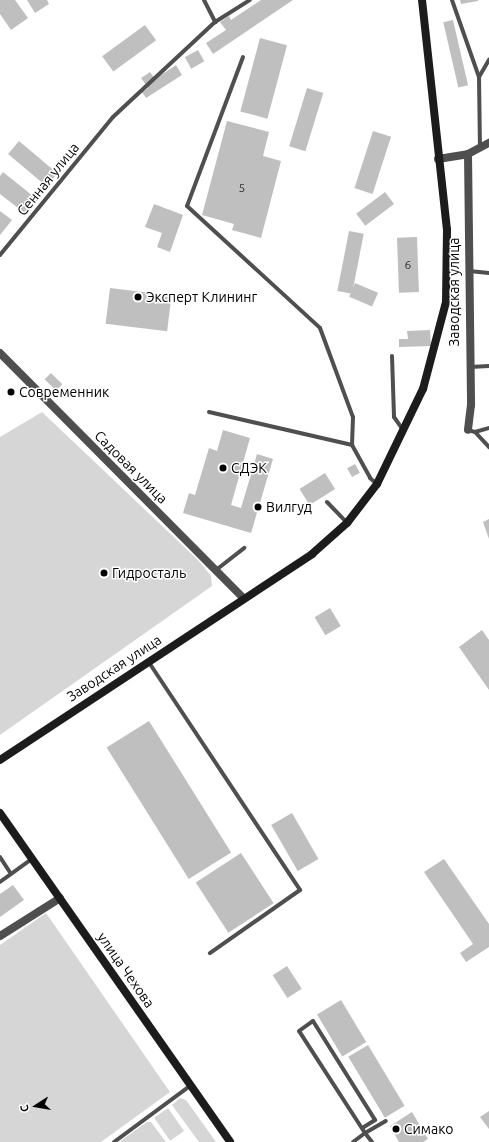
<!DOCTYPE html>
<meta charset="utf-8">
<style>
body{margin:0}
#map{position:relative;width:489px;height:1142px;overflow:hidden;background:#fff;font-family:Ubuntu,sans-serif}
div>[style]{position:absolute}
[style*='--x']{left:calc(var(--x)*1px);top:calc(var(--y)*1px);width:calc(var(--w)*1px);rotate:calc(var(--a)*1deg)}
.green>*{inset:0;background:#d6d6d6;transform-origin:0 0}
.building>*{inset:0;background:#bfbfbf;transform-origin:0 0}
.service>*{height:4px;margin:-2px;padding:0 2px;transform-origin:2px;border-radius:2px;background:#4f4f4f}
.minor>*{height:8px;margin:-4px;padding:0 4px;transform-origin:4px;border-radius:4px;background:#4f4f4f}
.secondary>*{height:8px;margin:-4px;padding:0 4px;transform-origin:4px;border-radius:4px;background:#1c1c1c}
.dots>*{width:11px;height:11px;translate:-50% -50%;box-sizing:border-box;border:2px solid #fff;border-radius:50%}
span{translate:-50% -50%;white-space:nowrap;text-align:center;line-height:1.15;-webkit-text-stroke:3px #fff;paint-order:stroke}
.number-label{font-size:12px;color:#303030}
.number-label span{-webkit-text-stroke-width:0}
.street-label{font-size:14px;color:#000}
.poi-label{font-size:14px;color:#000}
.left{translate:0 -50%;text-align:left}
.north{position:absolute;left:16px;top:1086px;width:40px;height:40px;-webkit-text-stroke:3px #fff;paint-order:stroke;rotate:258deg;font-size:11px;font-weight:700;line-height:16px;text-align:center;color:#000}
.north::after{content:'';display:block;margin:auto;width:14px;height:18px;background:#000;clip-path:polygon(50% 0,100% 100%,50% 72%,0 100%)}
</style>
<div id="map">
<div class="green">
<div style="clip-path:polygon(42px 412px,198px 560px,211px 576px,212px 586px,0 735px,0 437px)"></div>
<div style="clip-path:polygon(46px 913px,170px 1092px,101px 1142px,0 1142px,0 945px)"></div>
<div style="clip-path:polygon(180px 1098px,186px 1100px,216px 1142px,199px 1142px,172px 1105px)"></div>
<div style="left:168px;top:1108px;width:28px;height:17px;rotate:55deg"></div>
<div style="clip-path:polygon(147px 1122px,151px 1122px,166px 1142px,119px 1142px)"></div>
</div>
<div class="building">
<div style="clip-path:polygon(0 0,15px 0,28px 18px,11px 30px,0 14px)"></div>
<div style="clip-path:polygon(27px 0,47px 0,49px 4px,35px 13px)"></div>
<div style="clip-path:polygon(261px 0,293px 0,213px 54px,206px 43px,226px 30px,220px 22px,229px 16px,231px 20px)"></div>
<div style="clip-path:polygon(460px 0,478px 0,478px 1px,461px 4px)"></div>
<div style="left:453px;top:20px;width:67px;height:10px;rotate:77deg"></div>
<div style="left:145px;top:25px;width:19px;height:53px;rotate:54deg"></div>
<div style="left:260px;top:38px;width:28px;height:76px;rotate:15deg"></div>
<div style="left:198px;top:50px;width:13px;height:15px;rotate:61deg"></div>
<div style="clip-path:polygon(176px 65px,182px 75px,146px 98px,142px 92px,148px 88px,141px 78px,150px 72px,155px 79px)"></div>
<div style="left:307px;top:88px;width:17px;height:61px;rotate:17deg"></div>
<div style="clip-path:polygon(227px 121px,269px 132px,263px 156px,281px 161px,261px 238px,232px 230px,234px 224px,202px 215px)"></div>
<div style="left:373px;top:131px;width:19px;height:60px;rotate:18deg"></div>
<div style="left:19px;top:141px;width:50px;height:17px;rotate:40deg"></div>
<div style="clip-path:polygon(3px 172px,38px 200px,27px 215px,0 194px,0 176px)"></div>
<div style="left:385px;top:192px;width:15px;height:36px;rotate:53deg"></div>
<div style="clip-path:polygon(154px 204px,183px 215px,170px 252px,157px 247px,162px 233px,145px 227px)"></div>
<div style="clip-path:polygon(0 211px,12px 220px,0 235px)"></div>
<div style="left:349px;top:231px;width:15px;height:61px;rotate:11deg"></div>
<div style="left:417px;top:237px;width:55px;height:20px;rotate:88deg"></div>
<div style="left:355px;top:283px;width:25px;height:15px;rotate:23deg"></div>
<div style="left:110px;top:288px;width:62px;height:36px;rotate:7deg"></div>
<div style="clip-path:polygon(430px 330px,431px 346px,399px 347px,399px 339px,408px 339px,407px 331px)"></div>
<div style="left:51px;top:373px;width:16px;height:9px;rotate:45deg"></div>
<div style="clip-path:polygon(223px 430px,250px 438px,231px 505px,241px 508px,257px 454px,273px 459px,251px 533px,183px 513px,189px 493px,195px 495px,209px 448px,217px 451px)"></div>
<div style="left:355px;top:464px;width:10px;height:9px;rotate:61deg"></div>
<div style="left:325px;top:473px;width:19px;height:30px;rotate:58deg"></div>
<div style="clip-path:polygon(489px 519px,489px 539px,483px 522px)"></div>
<div style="left:330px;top:608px;width:21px;height:18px;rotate:59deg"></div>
<div style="clip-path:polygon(482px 630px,489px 640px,489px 690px,459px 647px)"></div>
<div style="left:149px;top:721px;width:155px;height:50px;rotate:58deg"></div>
<div style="left:292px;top:813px;width:53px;height:24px;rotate:60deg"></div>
<div style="left:241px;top:853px;width:60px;height:54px;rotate:57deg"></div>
<div style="clip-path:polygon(444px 859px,489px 924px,489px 947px,466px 962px,460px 953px,473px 944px,424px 872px)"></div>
<div style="clip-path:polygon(13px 885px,24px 900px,0 917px,0 894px)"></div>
<div style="left:287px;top:966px;width:27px;height:17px;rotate:57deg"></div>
<div style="left:341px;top:1000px;width:49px;height:28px;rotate:59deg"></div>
<div style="left:368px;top:1045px;width:71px;height:23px;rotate:59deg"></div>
<div style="clip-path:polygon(489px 1111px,489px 1129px,480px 1117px)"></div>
<div style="clip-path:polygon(412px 1112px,428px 1139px,423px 1142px,399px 1142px,390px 1126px)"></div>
</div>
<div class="service">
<div style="--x:204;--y:0;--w:25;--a:63"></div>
<div style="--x:452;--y:0;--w:82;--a:70.7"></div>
<div style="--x:479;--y:77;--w:70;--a:89.2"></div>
<div style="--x:243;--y:57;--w:159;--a:110.6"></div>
<div style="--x:187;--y:206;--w:180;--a:42.5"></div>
<div style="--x:320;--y:328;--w:95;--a:69.7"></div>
<div style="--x:353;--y:417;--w:28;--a:92"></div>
<div style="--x:352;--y:445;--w:38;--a:61"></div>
<div style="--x:370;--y:478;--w:9;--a:41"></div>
<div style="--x:479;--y:77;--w:20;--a:-60"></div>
<div style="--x:0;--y:255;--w:178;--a:-50.7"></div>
<div style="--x:113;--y:117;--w:139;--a:-43"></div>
<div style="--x:215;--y:22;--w:41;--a:-32.2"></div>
<div style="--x:469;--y:271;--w:20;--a:6"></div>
<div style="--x:392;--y:356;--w:61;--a:88.1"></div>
<div style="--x:394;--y:417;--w:16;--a:55"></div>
<div style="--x:470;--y:367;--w:19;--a:-3"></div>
<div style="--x:209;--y:412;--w:147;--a:13"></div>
<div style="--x:468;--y:430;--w:7;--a:16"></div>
<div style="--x:475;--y:432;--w:21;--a:47"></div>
<div style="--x:475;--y:432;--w:15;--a:-16"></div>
<div style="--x:327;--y:502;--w:29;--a:46"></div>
<div style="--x:216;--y:570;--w:36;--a:-38"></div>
<div style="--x:148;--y:661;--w:275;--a:56.4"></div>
<div style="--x:300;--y:890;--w:110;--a:145"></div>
<div style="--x:0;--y:857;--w:20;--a:57"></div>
<div style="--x:0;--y:882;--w:39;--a:-36"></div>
<div style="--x:114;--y:1142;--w:94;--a:-36.4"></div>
<div style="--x:353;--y:1142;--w:15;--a:-37"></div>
<div style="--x:365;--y:1133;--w:121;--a:-122.9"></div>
<div style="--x:299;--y:1031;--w:17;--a:-36"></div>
<div style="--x:313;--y:1021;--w:117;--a:57.9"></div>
<div style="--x:375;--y:1120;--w:15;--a:148"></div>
<div style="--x:372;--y:1142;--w:11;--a:-128"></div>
<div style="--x:365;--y:1133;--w:24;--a:-30"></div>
</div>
<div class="minor">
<div style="--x:468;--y:154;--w:251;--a:89.3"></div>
<div style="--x:471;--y:405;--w:25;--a:97"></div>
<div style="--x:438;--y:159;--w:30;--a:-9"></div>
<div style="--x:468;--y:154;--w:24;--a:-28"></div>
<div style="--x:0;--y:353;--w:346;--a:45.2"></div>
<div style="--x:0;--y:936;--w:71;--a:-32.3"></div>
</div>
<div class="secondary">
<div style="--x:0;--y:760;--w:374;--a:-33.4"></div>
<div style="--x:312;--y:554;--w:47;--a:-41.5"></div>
<div style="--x:347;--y:523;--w:49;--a:-52.4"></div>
<div style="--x:377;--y:484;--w:106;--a:-64.2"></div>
<div style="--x:423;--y:389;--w:90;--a:-75.2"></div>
<div style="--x:446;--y:302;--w:72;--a:-89.2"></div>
<div style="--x:447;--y:230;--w:231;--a:-96.2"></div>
<div style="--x:0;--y:813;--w:401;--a:55"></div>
</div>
<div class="dots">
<div style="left:138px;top:297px;background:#000"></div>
<div style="left:11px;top:392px;background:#000"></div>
<div style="left:223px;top:468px;background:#000"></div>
<div style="left:258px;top:507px;background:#000"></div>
<div style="left:104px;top:573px;background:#000"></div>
<div style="left:396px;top:1129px;background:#000"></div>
</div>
<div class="number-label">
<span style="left:242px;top:188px">5</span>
<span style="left:408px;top:265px">6</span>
</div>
<div class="street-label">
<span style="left:48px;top:179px;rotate:-51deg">Сенная улица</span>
<span style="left:454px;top:292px;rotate:-90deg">Заводская улица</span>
<span style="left:131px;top:467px;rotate:45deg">Садовая улица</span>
<span style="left:114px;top:668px;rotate:-33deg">Заводская улица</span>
<span style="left:126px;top:970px;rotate:55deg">улица Чехова</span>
</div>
<div class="poi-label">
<span class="left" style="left:146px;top:297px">Эксперт Клининг</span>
<span class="left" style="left:19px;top:392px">Современник</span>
<span class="left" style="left:231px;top:468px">СДЭК</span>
<span class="left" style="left:266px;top:507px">Вилгуд</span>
<span class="left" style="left:112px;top:573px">Гидросталь</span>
<span class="left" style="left:404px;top:1129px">Симако</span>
</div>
<div class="north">С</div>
</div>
